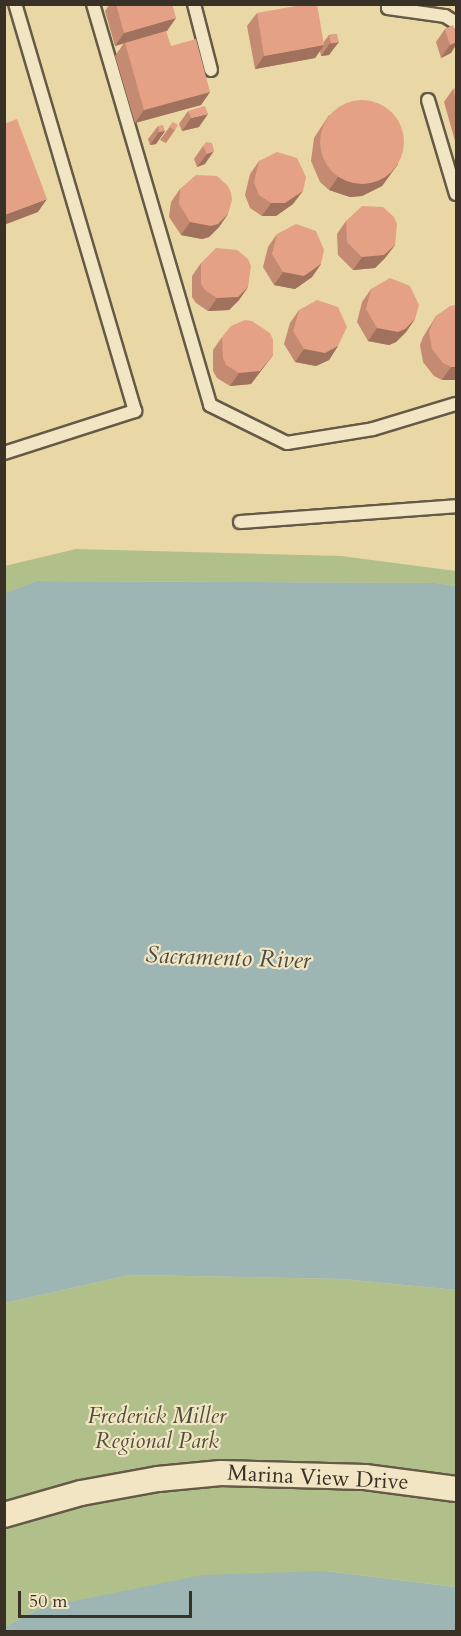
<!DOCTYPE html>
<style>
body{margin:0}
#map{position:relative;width:461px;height:1636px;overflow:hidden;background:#e9d7a5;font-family:Cardo,serif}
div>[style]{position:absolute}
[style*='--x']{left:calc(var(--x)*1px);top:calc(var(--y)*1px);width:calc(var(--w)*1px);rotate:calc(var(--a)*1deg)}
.green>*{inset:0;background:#b1bf8b}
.water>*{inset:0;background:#9eb6b3}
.roads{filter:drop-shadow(2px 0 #655a46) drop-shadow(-2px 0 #655a46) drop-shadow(0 2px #655a46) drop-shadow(0 -2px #655a46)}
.lane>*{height:12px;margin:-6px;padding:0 6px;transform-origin:6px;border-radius:6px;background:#f1e5c4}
.street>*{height:24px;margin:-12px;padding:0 12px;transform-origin:12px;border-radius:12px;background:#f1e5c4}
.wall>*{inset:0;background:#c48a72}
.shaded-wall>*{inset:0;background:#a0715d}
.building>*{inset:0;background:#e4a185;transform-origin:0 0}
.round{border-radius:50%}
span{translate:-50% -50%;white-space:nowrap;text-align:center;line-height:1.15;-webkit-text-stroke:4.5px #f1e5c4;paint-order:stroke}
.park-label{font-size:22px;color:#514d3a;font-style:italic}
.street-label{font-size:22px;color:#393126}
.water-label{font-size:24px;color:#4d4c42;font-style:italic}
.frame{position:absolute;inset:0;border:6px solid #393126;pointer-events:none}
.scale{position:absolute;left:18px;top:1591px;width:174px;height:27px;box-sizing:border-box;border:3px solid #393126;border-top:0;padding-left:8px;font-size:18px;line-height:21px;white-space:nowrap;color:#393126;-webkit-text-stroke:4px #f1e5c4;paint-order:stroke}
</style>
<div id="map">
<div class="green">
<div style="clip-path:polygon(76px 549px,341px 556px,456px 571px,456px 586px,436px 583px,36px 581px,5px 594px,5px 566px)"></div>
<div style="clip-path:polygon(130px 1275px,343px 1279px,456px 1290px,456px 1587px,325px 1571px,40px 1608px,5px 1627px,5px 1303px)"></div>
</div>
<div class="water">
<div style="clip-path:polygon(36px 581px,436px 583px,456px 586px,456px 1290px,343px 1279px,130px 1275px,5px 1303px,4px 594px)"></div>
<div style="clip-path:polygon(325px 1571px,456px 1587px,456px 1631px,5px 1631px,5px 1627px,40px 1608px,202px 1575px)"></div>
</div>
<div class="roads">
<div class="lane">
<div style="--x:93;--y:4;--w:418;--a:73.7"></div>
<div style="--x:210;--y:405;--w:86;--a:26.3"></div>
<div style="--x:287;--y:443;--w:87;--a:-9.2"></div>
<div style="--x:373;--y:429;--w:87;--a:-16.8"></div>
<div style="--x:194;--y:4;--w:68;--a:75.6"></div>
<div style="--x:388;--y:4;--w:4;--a:90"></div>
<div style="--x:388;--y:8;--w:58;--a:8"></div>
<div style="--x:445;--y:16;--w:13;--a:32"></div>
<div style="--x:428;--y:100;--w:98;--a:73.4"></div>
<div style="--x:4;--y:453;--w:138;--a:-17.8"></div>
<div style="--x:135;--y:411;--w:424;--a:-106.4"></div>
<div style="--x:240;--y:522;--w:217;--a:-4.2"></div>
</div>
<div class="street">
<div style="--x:4;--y:1515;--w:80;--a:-15.9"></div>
<div style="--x:81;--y:1493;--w:78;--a:-10.3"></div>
<div style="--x:158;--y:1479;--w:63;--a:-5.4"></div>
<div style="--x:221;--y:1473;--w:144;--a:1.6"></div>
<div style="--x:365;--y:1477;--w:92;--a:7.5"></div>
</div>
</div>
<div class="wall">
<div style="clip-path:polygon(110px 4px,172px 4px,167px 31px,158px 34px,171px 46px,210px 92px,201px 105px,135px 123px,115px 56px,124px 43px,115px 46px,105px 11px)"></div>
<div style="clip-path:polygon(257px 13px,323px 43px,329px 35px,337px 34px,329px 55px,321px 56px,320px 51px,315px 58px,255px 69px,247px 26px)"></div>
<div style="clip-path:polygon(445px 29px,456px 33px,451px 53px,441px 58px,436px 42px)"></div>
<div style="clip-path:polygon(456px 88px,456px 141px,455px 141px,444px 102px,453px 89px)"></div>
<div style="clip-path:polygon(188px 111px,199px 127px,182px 131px,179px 124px)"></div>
<div style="clip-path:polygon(329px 115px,398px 164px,382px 186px,362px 196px,350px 197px,329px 190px,320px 182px,311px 161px,314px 138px)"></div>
<div style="clip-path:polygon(173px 122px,175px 130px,166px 143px,160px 140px)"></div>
<div style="clip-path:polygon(158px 126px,165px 131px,156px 144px,150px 145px,148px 139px)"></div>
<div style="clip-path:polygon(212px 143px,205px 164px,197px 167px,194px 159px,203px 146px)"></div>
<div style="clip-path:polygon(259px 161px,293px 204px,276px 216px,262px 216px,250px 208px,245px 195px,250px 174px)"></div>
<div style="clip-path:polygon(180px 189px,228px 214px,219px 227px,209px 237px,202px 239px,181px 235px,169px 217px,171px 202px)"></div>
<div style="clip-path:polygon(346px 221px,395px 245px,385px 258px,375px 268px,353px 270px,338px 255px,337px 234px)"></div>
<div style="clip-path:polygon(277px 234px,321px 264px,312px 277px,295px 289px,274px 285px,263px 267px,268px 247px)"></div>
<div style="clip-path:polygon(201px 263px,248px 287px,239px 300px,229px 310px,208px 311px,196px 303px,192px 297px,192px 276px)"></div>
<div style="clip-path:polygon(371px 289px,415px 319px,406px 332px,396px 342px,389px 345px,368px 341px,357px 322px,362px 302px)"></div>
<div style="clip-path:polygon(456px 305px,456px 380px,442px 380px,434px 376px,423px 362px,420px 345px,423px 337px,436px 316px)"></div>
<div style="clip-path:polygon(299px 310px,338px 346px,329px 360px,316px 366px,295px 362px,284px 344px,290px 323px)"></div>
<div style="clip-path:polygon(222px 337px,273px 355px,251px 384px,230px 386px,217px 378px,213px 371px,213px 350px)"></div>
</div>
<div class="shaded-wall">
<div style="clip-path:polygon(176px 18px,167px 31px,115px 46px,124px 33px)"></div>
<div style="clip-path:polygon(339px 42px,329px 55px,321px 56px,330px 43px)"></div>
<div style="clip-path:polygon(456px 42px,456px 45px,451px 53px,441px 58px,450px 45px)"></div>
<div style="clip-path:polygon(324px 45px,315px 58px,255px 69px,264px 56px)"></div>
<div style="clip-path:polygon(210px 92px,201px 105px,135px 123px,144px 110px)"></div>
<div style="clip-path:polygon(208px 114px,199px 127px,182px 131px,191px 118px)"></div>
<div style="clip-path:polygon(165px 131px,156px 144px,150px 145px,159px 132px)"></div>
<div style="clip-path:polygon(214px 151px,205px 164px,197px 167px,207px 154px)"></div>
<div style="clip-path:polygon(398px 164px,382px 186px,362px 196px,350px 197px,329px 190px,338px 177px)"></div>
<div style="clip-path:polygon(303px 191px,293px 204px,276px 216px,262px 216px,271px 203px)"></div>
<div style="clip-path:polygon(47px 199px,38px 212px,4px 225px,4px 215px)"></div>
<div style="clip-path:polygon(228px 214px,219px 227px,209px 237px,202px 239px,181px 235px,190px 222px)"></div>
<div style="clip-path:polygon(395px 245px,385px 258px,375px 268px,353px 270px,362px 257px)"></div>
<div style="clip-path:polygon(321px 264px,312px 277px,295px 289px,274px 285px,283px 272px)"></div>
<div style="clip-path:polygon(248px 287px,239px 300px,229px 310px,208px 311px,217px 298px)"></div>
<div style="clip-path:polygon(415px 319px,406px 332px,396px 342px,389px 345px,368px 341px,377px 328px)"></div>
<div style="clip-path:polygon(338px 346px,329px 360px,316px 366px,295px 362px,304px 349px)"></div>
<div style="clip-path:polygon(273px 355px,251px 384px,230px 386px,239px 373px)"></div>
<div style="clip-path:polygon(451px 367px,456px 367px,456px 380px,442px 380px)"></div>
</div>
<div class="building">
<div style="clip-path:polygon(116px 4px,172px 4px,176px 18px,124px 33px)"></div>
<div style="clip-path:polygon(307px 4px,317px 4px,324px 45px,264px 56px,257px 13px)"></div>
<div style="clip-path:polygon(453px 25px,456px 33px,456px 42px,450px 45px,445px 29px)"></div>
<div style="clip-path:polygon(166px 31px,171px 46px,196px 39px,210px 92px,144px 110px,125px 43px)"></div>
<div style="left:337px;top:34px;width:8px;height:8px;rotate:76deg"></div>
<div style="clip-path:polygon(456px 88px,456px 100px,453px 89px)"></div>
<div class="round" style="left:320px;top:100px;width:84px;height:84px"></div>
<div style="clip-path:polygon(205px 106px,208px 114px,191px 118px,188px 111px)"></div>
<div style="clip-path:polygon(17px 119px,47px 199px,4px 215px,4px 124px)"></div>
<div style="clip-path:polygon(173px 122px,178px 125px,175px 130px,169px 127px)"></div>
<div style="clip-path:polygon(163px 125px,165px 131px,159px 132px,158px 126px)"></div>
<div style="clip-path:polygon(206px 142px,212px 143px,214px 151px,207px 154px,203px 146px)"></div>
<div style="clip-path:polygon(277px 152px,297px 158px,306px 177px,303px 191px,285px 203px,271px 203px,259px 195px,254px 182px,259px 161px)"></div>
<div style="clip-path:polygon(196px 175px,217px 176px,228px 186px,231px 193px,232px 200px,228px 214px,218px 224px,211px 226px,190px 222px,179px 204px,180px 189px)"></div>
<div style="clip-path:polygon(362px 206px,383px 207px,394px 217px,397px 224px,395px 245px,384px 255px,362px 257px,347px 242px,346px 221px)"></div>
<div style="clip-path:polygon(296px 224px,316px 231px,324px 250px,321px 264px,304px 276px,283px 272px,272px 254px,277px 234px)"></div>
<div style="clip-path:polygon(216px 248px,237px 250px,248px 259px,251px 266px,248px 287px,238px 297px,217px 298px,205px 290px,201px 284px,201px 263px)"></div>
<div style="clip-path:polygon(390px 278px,410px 286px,419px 305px,415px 319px,405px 329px,398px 332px,377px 328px,366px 309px,371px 289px)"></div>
<div style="clip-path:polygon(317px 300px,338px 307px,347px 327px,338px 346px,325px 353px,304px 349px,293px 331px,299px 310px)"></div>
<div style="clip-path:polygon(456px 305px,456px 367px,451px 367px,443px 363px,432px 349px,429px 332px,432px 324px,436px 316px,450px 306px)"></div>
<div style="clip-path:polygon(245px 320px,252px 321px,270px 333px,273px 340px,273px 355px,260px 371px,239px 373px,226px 365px,223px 358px,222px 337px,231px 326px)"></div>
</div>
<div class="park-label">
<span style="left:157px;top:1429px">Frederick Miller<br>Regional Park</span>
</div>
<div class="street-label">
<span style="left:318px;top:1478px;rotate:3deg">Marina View Drive</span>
</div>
<div class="water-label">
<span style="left:228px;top:958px;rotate:2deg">Sacramento River</span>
</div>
<div class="frame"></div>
<div class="scale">50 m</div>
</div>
